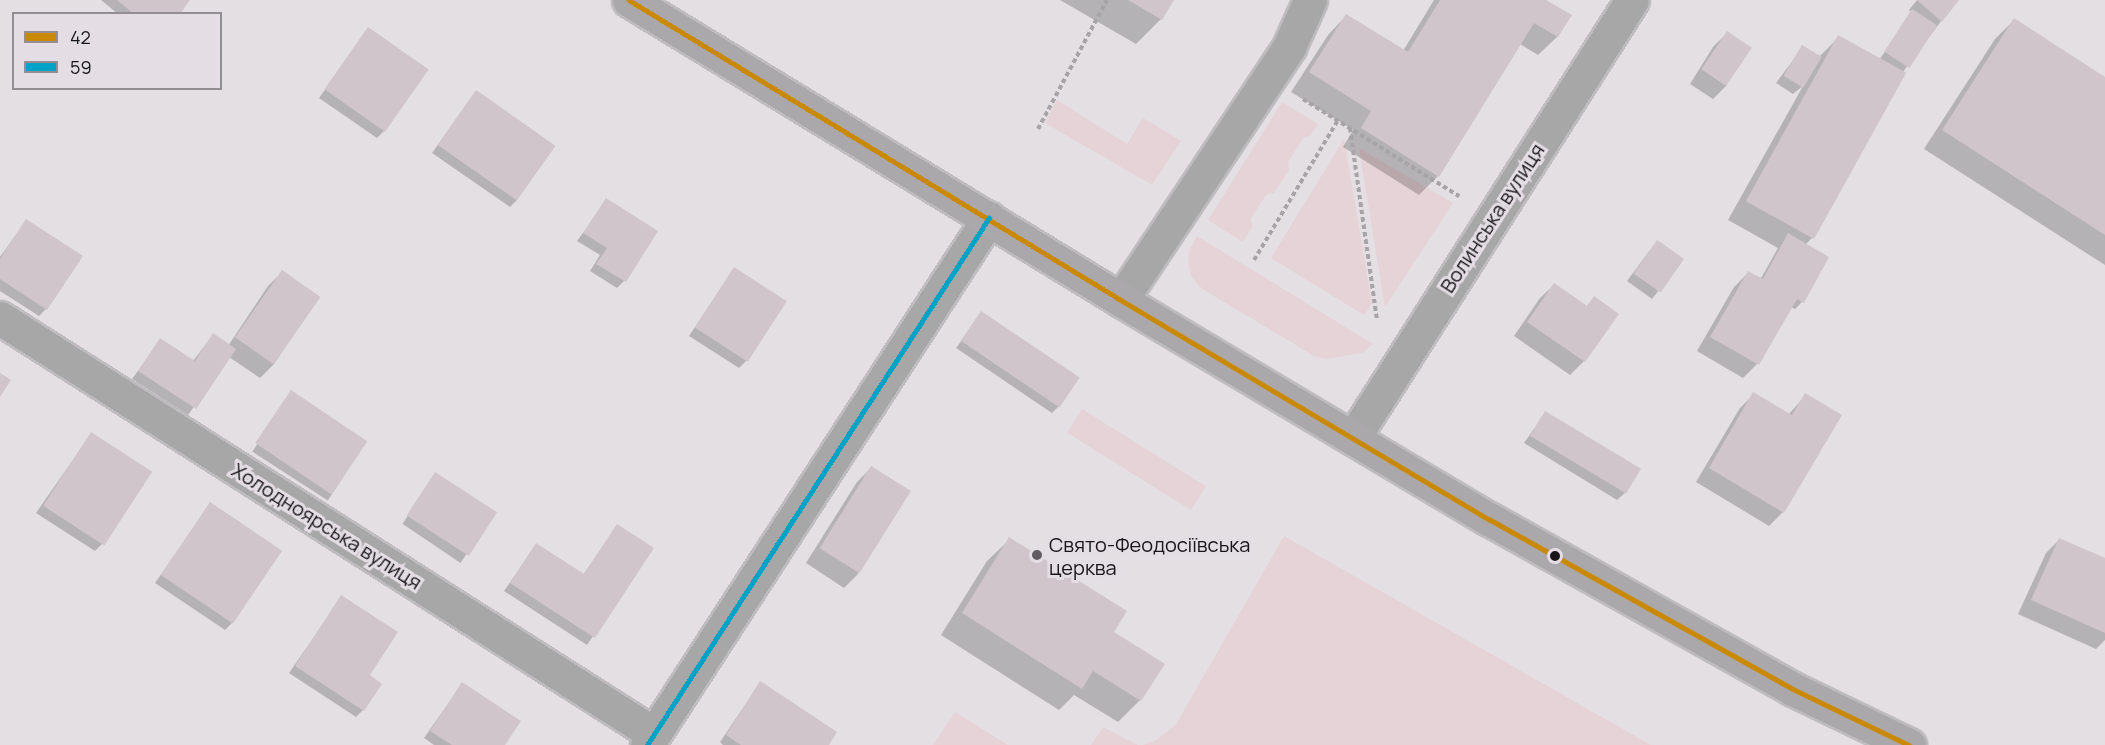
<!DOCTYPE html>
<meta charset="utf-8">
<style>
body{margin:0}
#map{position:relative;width:2105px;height:745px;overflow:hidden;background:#e3dfe3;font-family:Manrope,sans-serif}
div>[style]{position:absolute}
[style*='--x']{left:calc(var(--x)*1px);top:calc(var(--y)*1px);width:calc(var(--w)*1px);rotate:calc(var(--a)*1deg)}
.green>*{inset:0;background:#e6d3d7;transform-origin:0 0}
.shadow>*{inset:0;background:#0003;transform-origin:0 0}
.building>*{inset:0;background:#cfc5cb;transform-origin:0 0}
.path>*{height:4px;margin-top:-2px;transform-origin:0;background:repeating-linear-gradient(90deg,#a7a4a7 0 4.5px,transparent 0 7.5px)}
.roads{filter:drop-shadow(2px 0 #bebcbe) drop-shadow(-2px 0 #bebcbe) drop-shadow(0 2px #bebcbe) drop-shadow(0 -2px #bebcbe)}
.minor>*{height:33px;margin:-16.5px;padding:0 16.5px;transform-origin:16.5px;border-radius:16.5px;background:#a8a7a8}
.major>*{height:33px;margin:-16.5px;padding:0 16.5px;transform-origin:16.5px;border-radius:16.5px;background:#aba8ac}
.bus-1>*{height:4.5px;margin:-2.25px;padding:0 2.25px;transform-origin:2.25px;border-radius:2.25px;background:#ca8905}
.bus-2>*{height:4.5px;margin:-2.25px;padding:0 2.25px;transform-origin:2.25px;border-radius:2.25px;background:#01a2c5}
.dots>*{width:16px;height:16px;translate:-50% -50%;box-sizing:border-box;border:3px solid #e4dee4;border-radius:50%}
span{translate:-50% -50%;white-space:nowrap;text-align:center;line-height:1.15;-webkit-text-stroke:6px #e4dee4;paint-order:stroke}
.street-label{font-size:20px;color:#181618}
.poi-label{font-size:20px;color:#181618}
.left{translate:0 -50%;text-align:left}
.legend{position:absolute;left:12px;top:12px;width:210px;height:78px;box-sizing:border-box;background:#e4dee4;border:2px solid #928e92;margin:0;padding:8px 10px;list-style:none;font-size:18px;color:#181618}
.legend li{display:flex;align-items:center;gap:12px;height:30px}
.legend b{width:30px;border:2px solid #928e92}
</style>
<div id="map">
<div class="green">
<div style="clip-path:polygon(1057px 100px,1127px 144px,1143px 118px,1181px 141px,1152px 185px,1045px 123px)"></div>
<div style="clip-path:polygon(1282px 102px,1318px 124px,1310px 136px,1304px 137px,1288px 162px,1289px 170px,1274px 193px,1266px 195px,1250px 220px,1253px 226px,1243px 242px,1208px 220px)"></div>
<div style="clip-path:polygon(1344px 139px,1372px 303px,1364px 315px,1271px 258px)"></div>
<div style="clip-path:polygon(1359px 148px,1453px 203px,1385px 307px)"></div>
<div style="clip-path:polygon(1197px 236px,1373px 344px,1362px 353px,1326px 359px,1314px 356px,1209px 293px,1198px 285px,1191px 275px,1188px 261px,1190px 249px)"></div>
<div style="left:1082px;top:409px;width:146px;height:28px;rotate:32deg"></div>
<div style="clip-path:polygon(1284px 536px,1651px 745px,1143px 745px,1157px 740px,1176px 724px)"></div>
<div style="clip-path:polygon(955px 712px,1008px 745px,933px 745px)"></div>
<div style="clip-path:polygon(1103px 727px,1138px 745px,1091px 745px)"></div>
</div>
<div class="shadow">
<div style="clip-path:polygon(101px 0,189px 0,178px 14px,118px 14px)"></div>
<div style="clip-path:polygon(1060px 0,1172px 0,1161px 19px,1136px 44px)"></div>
<div style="clip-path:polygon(1434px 0,1545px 0,1570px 16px,1557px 37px,1538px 55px,1520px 44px,1438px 176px,1419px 195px,1343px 147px,1353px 130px,1291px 92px,1328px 35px,1346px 16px,1403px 51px)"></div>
<div style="clip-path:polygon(1917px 0,1957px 0,1902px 73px,1812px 238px,1805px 245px,1827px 257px,1802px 302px,1795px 309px,1791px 307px,1757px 364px,1743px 378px,1697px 351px,1734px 287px,1748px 273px,1760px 280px,1778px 248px,1728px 220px,1803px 86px,1793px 94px,1776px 83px,1803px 47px,1820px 56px,1839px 37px,1879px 60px,1912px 12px,1909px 10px)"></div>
<div style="clip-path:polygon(2014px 20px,2105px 79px,2105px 265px,1924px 149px,1995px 39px)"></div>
<div style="clip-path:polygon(368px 29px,384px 131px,377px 138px,319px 98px)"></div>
<div style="clip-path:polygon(1727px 33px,1727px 85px,1713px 99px,1690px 84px,1713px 47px)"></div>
<div style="clip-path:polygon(476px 91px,517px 200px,510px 207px,432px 153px)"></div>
<div style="clip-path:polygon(607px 200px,624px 281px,617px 288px,590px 271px,600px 255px,577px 241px)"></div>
<div style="clip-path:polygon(26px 221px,46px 309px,39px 316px,0 291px,0 257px)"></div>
<div style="clip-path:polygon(1650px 250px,1682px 260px,1652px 299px,1627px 281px)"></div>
<div style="clip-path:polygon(734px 269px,746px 361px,739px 368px,689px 336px)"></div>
<div style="clip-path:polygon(282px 272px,319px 297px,274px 364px,260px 378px,229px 357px,188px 415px,132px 379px,161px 340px,193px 361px,213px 335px,228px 346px,268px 286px)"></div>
<div style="clip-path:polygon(1554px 285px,1586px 307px,1594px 298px,1584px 361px,1570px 375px,1514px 336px,1540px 298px)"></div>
<div style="clip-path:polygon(982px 313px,1059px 406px,1052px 413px,956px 348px)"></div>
<div style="left:291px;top:392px;width:90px;height:71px;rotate:33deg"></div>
<div style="clip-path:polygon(1754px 394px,1788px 415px,1806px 395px,1783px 512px,1769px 526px,1696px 482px,1740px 408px)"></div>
<div style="clip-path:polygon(1545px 413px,1625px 493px,1617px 500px,1524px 443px)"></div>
<div style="clip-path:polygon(91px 434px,102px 544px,95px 551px,36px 513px)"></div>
<div style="clip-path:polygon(871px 468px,858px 574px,844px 588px,806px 563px,857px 482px)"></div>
<div style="left:436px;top:474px;width:70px;height:60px;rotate:34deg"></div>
<div style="clip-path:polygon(210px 504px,232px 623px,225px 630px,155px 583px)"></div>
<div style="clip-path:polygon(617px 526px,652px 549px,587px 645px,504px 591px,536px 545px,583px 575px)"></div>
<div style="clip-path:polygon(1010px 539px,1112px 632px,1140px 700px,1118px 722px,1074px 695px,1059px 710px,941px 635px,987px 561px)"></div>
<div style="clip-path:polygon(2060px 539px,2105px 559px,2105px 640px,2096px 649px,2018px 614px,2046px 553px)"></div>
<div style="clip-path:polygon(342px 597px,368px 676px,363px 710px,356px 717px,289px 673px)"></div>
<div style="clip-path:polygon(760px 683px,827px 745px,723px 745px,720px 742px)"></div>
<div style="clip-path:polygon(462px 684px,503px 745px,434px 745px,424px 738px)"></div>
</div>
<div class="building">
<div style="clip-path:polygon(117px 0,190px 0,180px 14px,134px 14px)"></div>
<div style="clip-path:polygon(1128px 0,1174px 0,1162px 20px)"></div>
<div style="clip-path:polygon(1440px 0,1546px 0,1572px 15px,1558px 37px,1534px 23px,1439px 177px,1361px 128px,1371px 111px,1309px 72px,1346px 14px,1408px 52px)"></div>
<div style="clip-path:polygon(1917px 0,1959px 0,1942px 22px)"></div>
<div style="left:1912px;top:9px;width:30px;height:51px;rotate:33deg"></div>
<div style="clip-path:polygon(2014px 18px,2105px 77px,2105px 235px,1942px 130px)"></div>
<div style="left:368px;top:27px;width:74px;height:76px;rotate:35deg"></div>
<div style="left:1727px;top:31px;width:30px;height:46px;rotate:34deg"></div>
<div style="left:1838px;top:35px;width:78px;height:190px;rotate:29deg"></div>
<div style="left:1802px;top:45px;width:23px;height:36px;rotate:31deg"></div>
<div style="left:476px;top:90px;width:97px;height:67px;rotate:35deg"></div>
<div style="clip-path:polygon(606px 198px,658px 231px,626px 282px,596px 264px,607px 248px,583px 233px)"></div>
<div style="clip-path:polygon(26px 219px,83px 256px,47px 310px,0 279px,0 259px)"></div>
<div style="clip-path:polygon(1788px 233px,1829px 257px,1804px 303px,1797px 299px,1759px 365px,1710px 337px,1748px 271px,1763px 279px)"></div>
<div style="left:1657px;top:240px;width:33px;height:41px;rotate:35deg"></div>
<div style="left:734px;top:267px;width:63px;height:72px;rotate:33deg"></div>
<div style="left:282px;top:270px;width:47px;height:82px;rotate:35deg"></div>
<div style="clip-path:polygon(1554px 283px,1587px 306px,1594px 296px,1619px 314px,1585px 362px,1527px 322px)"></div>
<div style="left:981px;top:311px;width:119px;height:36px;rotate:34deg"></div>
<div style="clip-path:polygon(213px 333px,236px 349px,196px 409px,138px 371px,160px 338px,195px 361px)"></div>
<div style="clip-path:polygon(0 373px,11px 380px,0 397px)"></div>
<div style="left:291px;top:390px;width:92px;height:64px;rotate:34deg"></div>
<div style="clip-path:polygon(1753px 392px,1792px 415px,1805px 393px,1842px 415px,1784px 513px,1709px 468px)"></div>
<div style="left:1545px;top:411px;width:112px;height:29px;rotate:31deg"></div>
<div style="left:91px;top:432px;width:73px;height:88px;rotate:33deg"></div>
<div style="left:871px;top:466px;width:47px;height:97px;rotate:32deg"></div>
<div style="left:435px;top:472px;width:74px;height:52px;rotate:33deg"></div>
<div style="left:210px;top:502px;width:87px;height:88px;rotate:34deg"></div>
<div style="clip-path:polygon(617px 524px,654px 548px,595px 638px,510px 583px,536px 543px,584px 574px)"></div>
<div style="clip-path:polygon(1009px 537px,1127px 611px,1114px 632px,1165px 664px,1141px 701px,1093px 671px,1082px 689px,962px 613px)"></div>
<div style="clip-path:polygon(2059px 538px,2105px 558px,2105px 633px,2031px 600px)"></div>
<div style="clip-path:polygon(341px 595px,398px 632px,370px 675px,382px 684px,364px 711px,295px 666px)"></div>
<div style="clip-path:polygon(760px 681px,837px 732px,829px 745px,741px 745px,726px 735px)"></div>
<div style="clip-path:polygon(462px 682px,521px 721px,505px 745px,452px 745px,430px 731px)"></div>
</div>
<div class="path">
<div style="--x:1303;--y:99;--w:184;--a:31.9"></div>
<div style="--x:1350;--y:128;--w:193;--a:82"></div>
<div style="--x:1038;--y:129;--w:146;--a:-61.9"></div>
<div style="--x:1254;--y:260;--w:163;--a:-59"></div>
</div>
<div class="roads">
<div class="minor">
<div style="--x:1121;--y:300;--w:304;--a:-56.4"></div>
<div style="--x:1289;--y:47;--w:51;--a:-65.9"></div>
<div style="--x:0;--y:318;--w:775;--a:32.46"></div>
<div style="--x:1353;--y:438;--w:519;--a:-57.5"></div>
<div style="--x:647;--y:745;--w:628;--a:-57.02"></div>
</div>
<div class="major">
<div style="--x:629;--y:0;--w:576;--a:31.37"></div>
<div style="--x:1121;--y:300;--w:428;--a:30.8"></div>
<div style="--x:1489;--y:519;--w:348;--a:29.2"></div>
<div style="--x:1793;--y:689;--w:129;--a:25.8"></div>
</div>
</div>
<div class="bus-1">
<div style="--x:629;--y:0;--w:576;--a:31.37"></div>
<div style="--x:1121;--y:300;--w:428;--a:30.8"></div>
<div style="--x:1489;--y:519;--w:348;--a:29.2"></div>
<div style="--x:1793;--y:689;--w:129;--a:25.8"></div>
</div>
<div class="bus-2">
<div style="--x:647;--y:745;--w:628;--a:-57.02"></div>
</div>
<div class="dots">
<div style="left:1037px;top:555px;background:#5f5c5f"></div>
<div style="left:1555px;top:556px;background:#181618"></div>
</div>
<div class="street-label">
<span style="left:1492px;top:218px;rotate:-57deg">Волинська вулиця</span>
<span style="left:327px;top:526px;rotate:32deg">Холодноярська вулиця</span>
</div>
<div class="poi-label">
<span class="left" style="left:1049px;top:556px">Свято-Феодосіївська<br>церква</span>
</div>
<ul class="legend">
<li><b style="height:8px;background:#ca8905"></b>42</li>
<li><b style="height:8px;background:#01a2c5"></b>59</li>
</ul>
</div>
